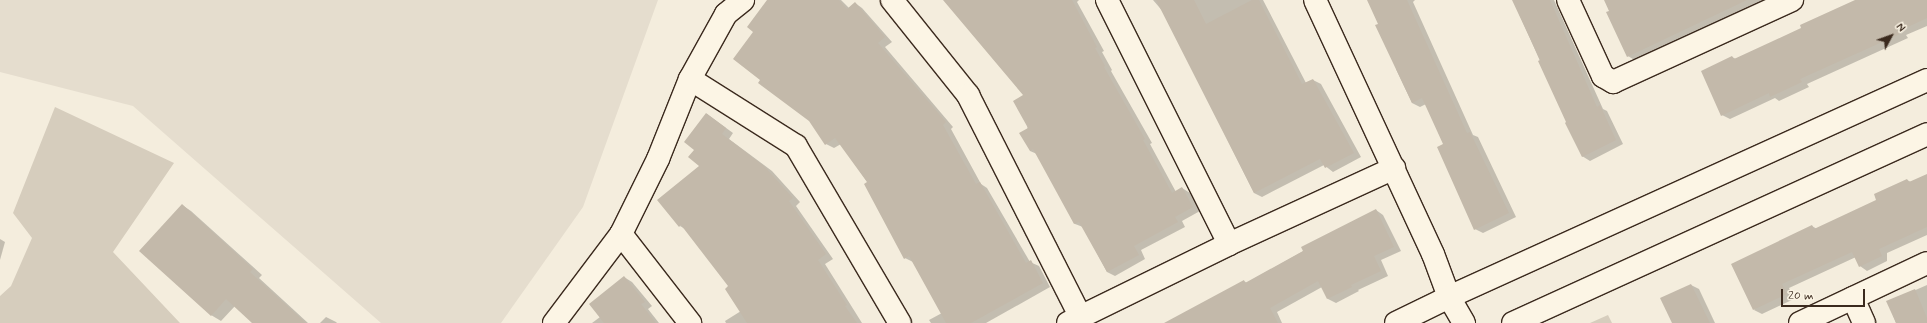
<!DOCTYPE html>
<style>
body{margin:0}
#map{position:relative;width:1927px;height:323px;overflow:hidden;background:#f4eddd;font-family:Mynerve,sans-serif}
div>[style]{position:absolute}
[style*='--x']{left:calc(var(--x)*1px);top:calc(var(--y)*1px);width:calc(var(--w)*1px);rotate:calc(var(--a)*1deg)}
.built>*{inset:0;background:#e5ddce}
.green>*{inset:0;background:#d6cdbd}
.shadow>*{inset:0;background:#0003}
.building>*{inset:0;background:#c3b9aa}
.roads{filter:drop-shadow(1px 0 #3b2a1e) drop-shadow(-1px 0 #3b2a1e) drop-shadow(0 1px #3b2a1e) drop-shadow(0 -1px #3b2a1e)}
.minor>*{height:22px;margin:-11px;padding:0 11px;transform-origin:11px;border-radius:11px;background:#fcf5e5}
span{translate:-50% -50%;white-space:nowrap;text-align:center;line-height:1.15;-webkit-text-stroke:3px #fcf5e5;paint-order:stroke}
.north{position:absolute;left:1871px;top:16px;width:40px;height:40px;-webkit-text-stroke:3px #fcf5e5;paint-order:stroke;rotate:49deg;font-size:11px;font-weight:700;line-height:16px;text-align:center;color:#3b2a1e}
.north::after{content:'';display:block;margin:auto;width:14px;height:18px;background:#3b2a1e;clip-path:polygon(50% 0,100% 100%,50% 72%,0 100%)}
.scale{position:absolute;left:1781px;top:289px;width:84px;height:18px;box-sizing:border-box;border:2px solid #3b2a1e;border-top:0;padding-left:5px;font-size:12px;line-height:14px;white-space:nowrap;color:#3b2a1e;-webkit-text-stroke:3px #fcf5e5;paint-order:stroke}
</style>
<div id="map">
<div class="built">
<div style="clip-path:polygon(0 0,658px 0,583px 207px,501px 323px,381px 323px,133px 106px,0 72px)"></div>
</div>
<div class="green">
<div style="clip-path:polygon(55px 107px,174px 163px,113px 252px,180px 323px,0 323px,0 296px,11px 286px,32px 238px,13px 213px)"></div>
<div style="clip-path:polygon(1608px 315px,1612px 323px,1590px 323px)"></div>
</div>
<div class="shadow">
<div style="clip-path:polygon(785px 0,841px 0,849px 8px,855px 3px,862px 8px,892px 42px,885px 47px,953px 127px,951px 129px,981px 184px,987px 188px,1030px 262px,1039px 266px,1050px 287px,986px 323px,931px 323px,929px 320px,942px 313px,913px 262px,905px 258px,868px 183px,841px 144px,834px 148px,826px 144px)"></div>
<div style="clip-path:polygon(944px 0,1079px 0,1077px 2px,1104px 51px,1102px 52px,1112px 70px,1111px 71px,1152px 143px,1150px 144px,1176px 192px,1182px 188px,1190px 193px,1200px 211px,1182px 221px,1185px 227px,1141px 250px,1145px 259px,1115px 276px,1107px 272px,1083px 227px,1075px 224px,1037px 154px,1030px 151px,1024px 95px)"></div>
<div style="clip-path:polygon(1153px 0,1263px 0,1306px 83px,1313px 80px,1321px 84px,1361px 157px,1333px 172px,1324px 165px,1262px 197px,1254px 193px,1165px 14px)"></div>
<div style="clip-path:polygon(1368px 0,1415px 0,1413px 2px,1473px 135px,1478px 137px,1516px 217px,1483px 233px,1475px 229px,1444px 145px,1426px 104px,1420px 107px,1412px 103px,1396px 69px,1398px 68px)"></div>
<div style="clip-path:polygon(1513px 0,1554px 0,1603px 109px,1607px 111px,1623px 144px,1590px 161px,1582px 156px)"></div>
<div style="clip-path:polygon(1605px 0,1764px 0,1636px 61px,1628px 56px)"></div>
<div style="clip-path:polygon(1857px 0,1927px 0,1927px 26px,1906px 35px,1908px 38px,1807px 84px,1809px 87px,1779px 101px,1775px 98px,1730px 119px,1722px 115px,1732px 57px,1736px 59px,1803px 28px)"></div>
<div style="clip-path:polygon(707px 114px,733px 133px,729px 139px,772px 171px,800px 202px,796px 206px,833px 259px,825px 264px,862px 323px,726px 323px,725px 321px,741px 311px,730px 287px,685px 229px,680px 226px,701px 166px,695px 150px)"></div>
<div style="clip-path:polygon(1927px 175px,1927px 235px,1887px 253px,1887px 261px,1867px 271px,1860px 266px,1856px 257px,1789px 288px,1794px 299px,1762px 314px,1754px 310px,1812px 226px,1817px 229px,1878px 201px,1907px 180px,1911px 182px)"></div>
<div style="clip-path:polygon(182px 205px,191px 211px,262px 275px,259px 278px,308px 323px,254px 323px,235px 306px,221px 321px,211px 315px)"></div>
<div style="clip-path:polygon(1376px 210px,1383px 215px,1401px 251px,1381px 260px,1388px 276px,1358px 290px,1359px 291px,1336px 303px,1328px 299px,1322px 287px,1277px 312px,1282px 323px,1166px 323px,1244px 281px,1247px 283px)"></div>
<div style="clip-path:polygon(0 239px,5px 242px,0 260px)"></div>
<div style="clip-path:polygon(624px 277px,632px 282px,652px 306px,648px 309px,659px 323px,592px 323px,600px 317px)"></div>
<div style="clip-path:polygon(1691px 285px,1699px 289px,1715px 323px,1673px 323px)"></div>
<div style="clip-path:polygon(1927px 285px,1927px 323px,1896px 323px,1888px 302px)"></div>
<div style="clip-path:polygon(326px 317px,336px 322px,337px 323px,320px 323px)"></div>
</div>
<div class="building">
<div style="clip-path:polygon(767px 0,839px 0,847px 9px,855px 2px,885px 37px,878px 43px,946px 122px,943px 125px,976px 184px,980px 182px,1026px 263px,1031px 260px,1043px 283px,971px 323px,946px 323px,909px 256px,904px 259px,864px 184px,867px 182px,835px 138px,825px 145px,809px 121px,758px 83px,760px 80px,733px 59px,753px 32px,747px 27px)"></div>
<div style="clip-path:polygon(943px 0,1072px 0,1097px 47px,1095px 48px,1105px 66px,1104px 67px,1145px 139px,1143px 140px,1172px 193px,1182px 187px,1193px 207px,1175px 217px,1178px 222px,1134px 246px,1139px 255px,1107px 272px,1079px 222px,1074px 224px,1033px 149px,1030px 151px,1019px 133px,1028px 128px,1013px 101px,1023px 95px)"></div>
<div style="clip-path:polygon(1156px 0,1194px 0,1206px 24px,1252px 0,1259px 0,1302px 84px,1313px 79px,1354px 153px,1325px 168px,1320px 159px,1254px 193px)"></div>
<div style="clip-path:polygon(1367px 0,1407px 0,1467px 133px,1470px 132px,1509px 213px,1474px 230px,1437px 147px,1443px 144px,1422px 98px,1412px 103px,1375px 25px,1378px 24px)"></div>
<div style="clip-path:polygon(1512px 0,1550px 0,1597px 107px,1600px 105px,1616px 140px,1582px 157px,1565px 123px,1566px 122px,1538px 61px,1540px 60px)"></div>
<div style="clip-path:polygon(1604px 0,1747px 0,1627px 57px,1606px 12px,1609px 11px)"></div>
<div style="clip-path:polygon(1855px 0,1927px 0,1927px 18px,1899px 31px,1900px 34px,1800px 79px,1802px 82px,1770px 97px,1769px 93px,1721px 116px,1701px 71px,1732px 56px,1734px 59px,1801px 28px,1800px 25px)"></div>
<div style="clip-path:polygon(706px 113px,726px 128px,722px 134px,764px 166px,793px 198px,789px 201px,826px 254px,818px 260px,847px 305px,845px 306px,857px 323px,747px 323px,725px 289px,728px 286px,681px 225px,679px 227px,657px 200px,699px 166px,688px 157px,694px 150px,684px 142px)"></div>
<div style="clip-path:polygon(1927px 174px,1927px 227px,1879px 249px,1882px 256px,1859px 267px,1852px 252px,1782px 284px,1787px 294px,1753px 310px,1731px 264px,1812px 225px,1814px 229px,1876px 200px,1874px 194px,1907px 179px,1909px 182px)"></div>
<div style="clip-path:polygon(182px 204px,253px 269px,250px 272px,306px 323px,252px 323px,226px 299px,211px 316px,139px 251px)"></div>
<div style="clip-path:polygon(1376px 209px,1394px 247px,1374px 256px,1381px 271px,1351px 285px,1352px 287px,1327px 299px,1318px 281px,1270px 308px,1278px 323px,1164px 323px,1244px 280px,1245px 283px,1303px 251px,1301px 247px)"></div>
<div style="clip-path:polygon(624px 276px,645px 302px,641px 304px,656px 323px,604px 323px,589px 304px)"></div>
<div style="clip-path:polygon(1691px 284px,1710px 323px,1672px 323px,1660px 298px)"></div>
<div style="clip-path:polygon(1915px 289px,1927px 318px,1927px 323px,1896px 323px,1886px 301px)"></div>
</div>
<div class="roads">
<div class="minor">
<div style="--x:892;--y:0;--w:122;--a:51.3"></div>
<div style="--x:968;--y:95;--w:248;--a:63.1"></div>
<div style="--x:1107;--y:0;--w:273;--a:63.4"></div>
<div style="--x:1315;--y:0;--w:280;--a:65.1"></div>
<div style="--x:1433;--y:254;--w:46;--a:69.6"></div>
<div style="--x:1449;--y:297;--w:30;--a:60"></div>
<div style="--x:1568;--y:0;--w:84;--a:65.3"></div>
<div style="--x:1603;--y:76;--w:12;--a:31"></div>
<div style="--x:1613;--y:82;--w:197;--a:-24.6"></div>
<div style="--x:690;--y:79;--w:125;--a:32.3"></div>
<div style="--x:796;--y:146;--w:205;--a:59.6"></div>
<div style="--x:621;--y:234;--w:113;--a:52.2"></div>
<div style="--x:1853;--y:298;--w:27;--a:66"></div>
<div style="--x:554;--y:323;--w:111;--a:-53"></div>
<div style="--x:621;--y:234;--w:84;--a:-63.7"></div>
<div style="--x:658;--y:159;--w:86;--a:-68.2"></div>
<div style="--x:690;--y:79;--w:74;--a:-61"></div>
<div style="--x:726;--y:14;--w:22;--a:-39"></div>
<div style="--x:1068;--y:323;--w:179;--a:-26.1"></div>
<div style="--x:1229;--y:244;--w:182;--a:-24.7"></div>
<div style="--x:1396;--y:323;--w:59;--a:-26.1"></div>
<div style="--x:1449;--y:297;--w:525;--a:-24.42"></div>
<div style="--x:1513;--y:323;--w:455;--a:-24.5"></div>
<div style="--x:1800;--y:323;--w:140;--a:-25.3"></div>
</div>
</div>
<div class="north">N</div>
<div class="scale">20 m</div>
</div>
